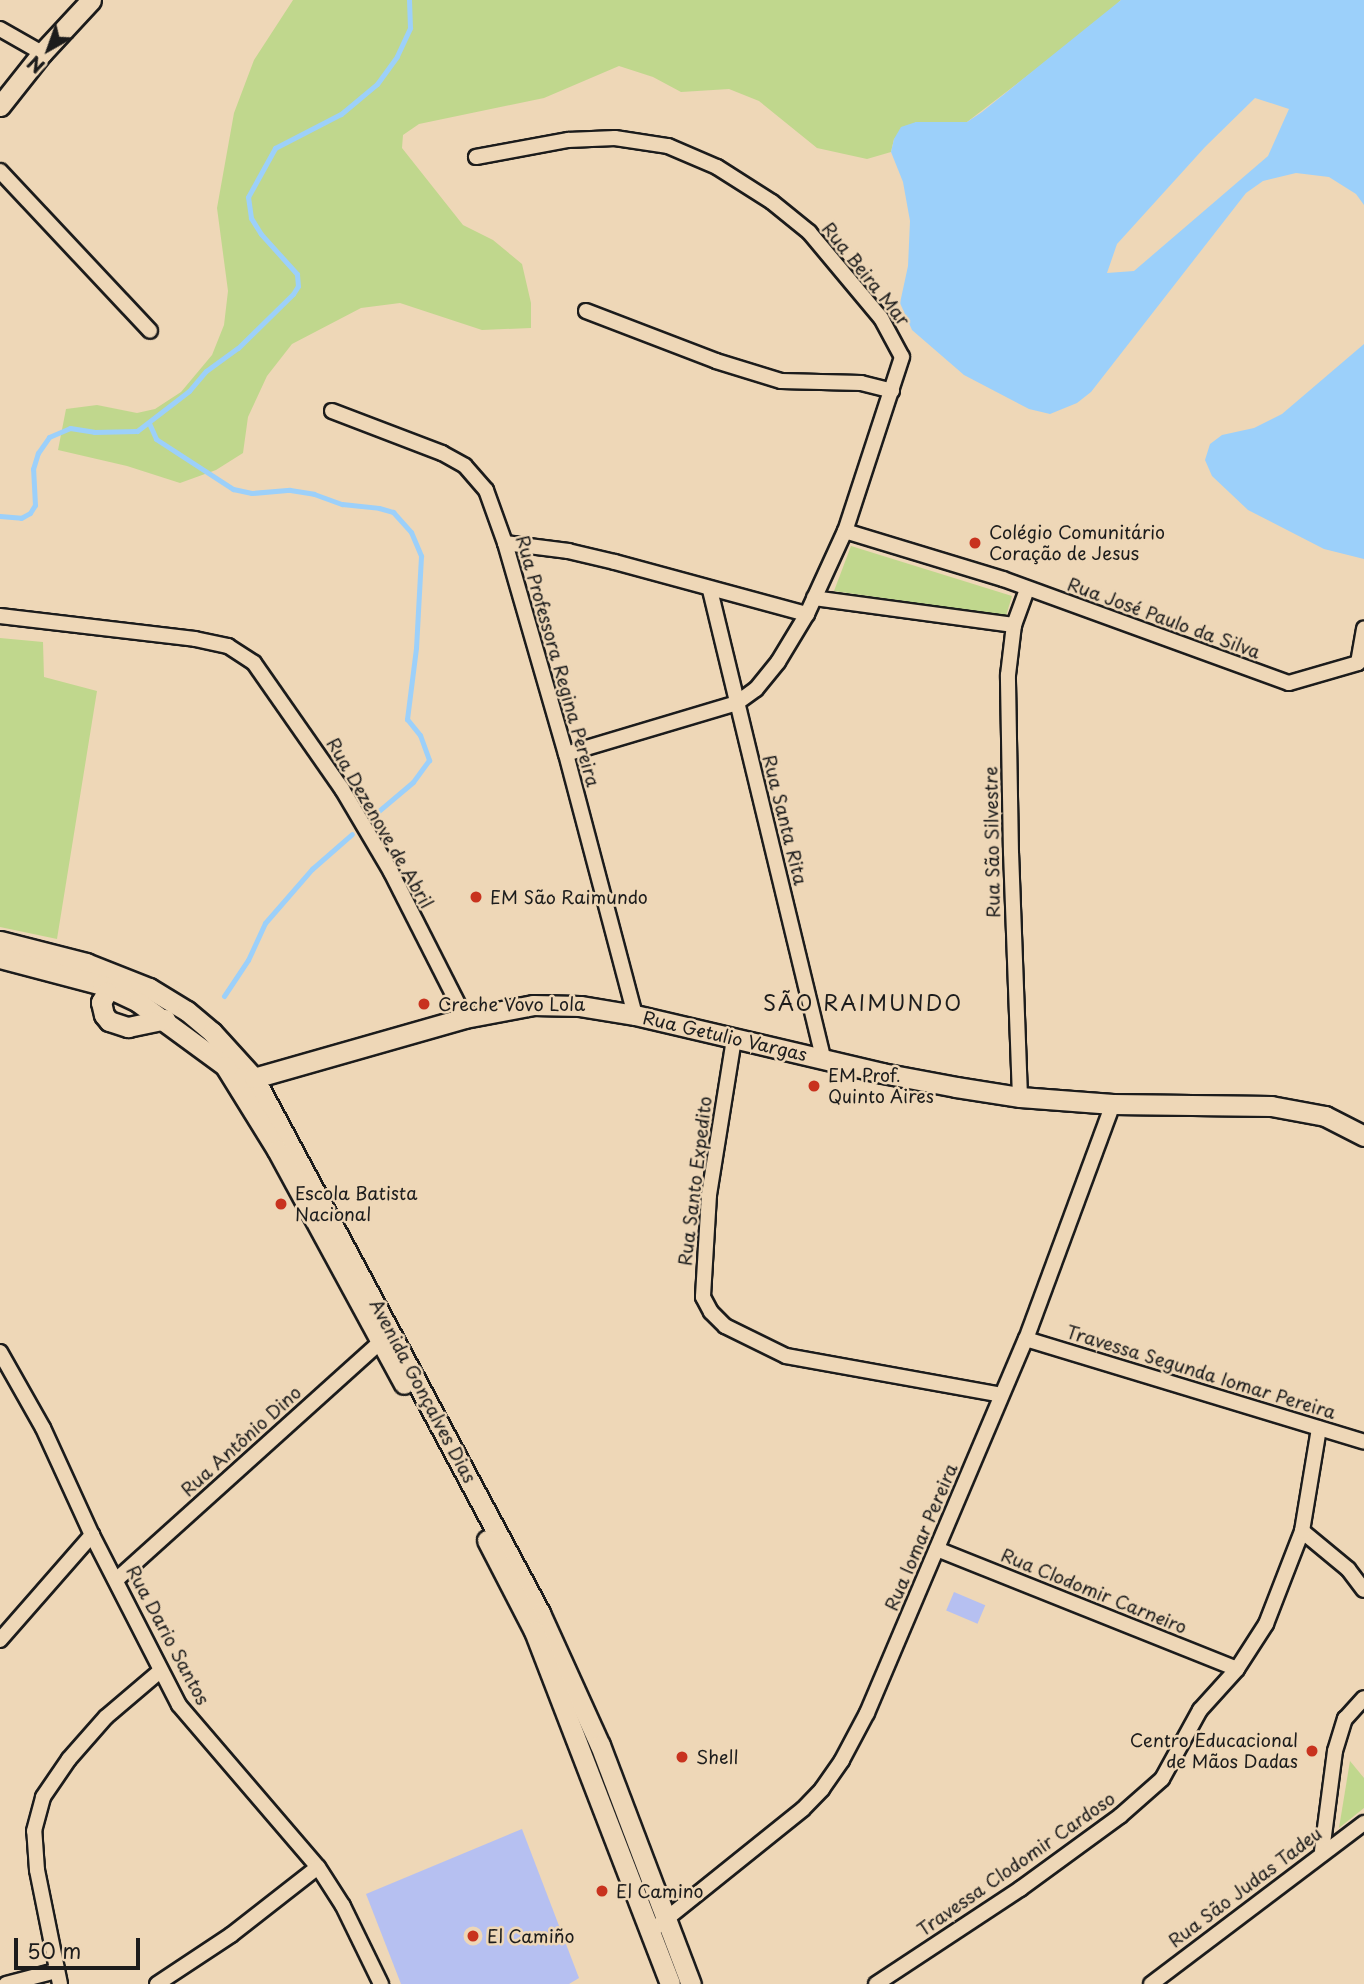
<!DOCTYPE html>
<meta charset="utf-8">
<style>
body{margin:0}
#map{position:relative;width:1364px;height:1984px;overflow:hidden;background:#eed7b7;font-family:"Playpen Sans",sans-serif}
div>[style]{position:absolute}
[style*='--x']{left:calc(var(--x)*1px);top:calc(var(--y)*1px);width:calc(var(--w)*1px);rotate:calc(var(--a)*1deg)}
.green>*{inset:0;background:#c0d78d}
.water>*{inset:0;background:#9cd0fa}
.stream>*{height:5px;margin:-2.5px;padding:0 2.5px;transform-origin:2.5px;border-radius:2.5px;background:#9cd0fa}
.building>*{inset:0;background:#b6c0f1;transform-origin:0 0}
.roads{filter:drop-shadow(2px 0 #1c1c1c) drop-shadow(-2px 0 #1c1c1c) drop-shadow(0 2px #1c1c1c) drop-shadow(0 -2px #1c1c1c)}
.street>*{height:14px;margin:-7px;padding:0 7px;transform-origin:7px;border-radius:7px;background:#eed7b7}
.secondary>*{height:19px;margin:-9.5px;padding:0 9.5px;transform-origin:9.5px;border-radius:9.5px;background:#eed7b7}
.dots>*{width:19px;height:19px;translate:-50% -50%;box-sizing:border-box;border:4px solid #eed7b7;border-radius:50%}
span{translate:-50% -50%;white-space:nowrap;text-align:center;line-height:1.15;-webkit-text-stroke:5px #eed7b7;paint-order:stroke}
.street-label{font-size:18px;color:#1c1c1c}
.poi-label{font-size:18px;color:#1c1c1c}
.left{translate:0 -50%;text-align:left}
.right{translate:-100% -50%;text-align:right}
.quarter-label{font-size:21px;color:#1c1c1c;letter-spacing:2px}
.north{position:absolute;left:14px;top:14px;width:70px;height:70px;-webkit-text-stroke:5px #eed7b7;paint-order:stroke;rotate:220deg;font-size:19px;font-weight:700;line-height:28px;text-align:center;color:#1c1c1c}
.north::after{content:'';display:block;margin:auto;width:24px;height:32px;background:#1c1c1c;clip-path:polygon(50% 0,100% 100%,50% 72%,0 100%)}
.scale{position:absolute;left:14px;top:1938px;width:126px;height:32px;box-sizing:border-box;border:4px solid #1c1c1c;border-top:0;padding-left:9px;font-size:21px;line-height:24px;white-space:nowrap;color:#1c1c1c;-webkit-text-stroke:5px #eed7b7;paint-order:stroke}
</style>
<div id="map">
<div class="green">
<div style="clip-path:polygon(293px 0,1121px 0,1095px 24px,967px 122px,916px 122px,894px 139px,891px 152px,867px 159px,817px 148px,759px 101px,729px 89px,681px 92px,653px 77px,619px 66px,544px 98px,419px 124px,403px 135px,402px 148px,463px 225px,493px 240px,522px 264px,531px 303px,531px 328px,482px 330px,400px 303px,361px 308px,292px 344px,267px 376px,248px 417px,243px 453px,216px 470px,180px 483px,127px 466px,58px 450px,66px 409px,97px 405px,137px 413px,155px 409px,181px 392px,212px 355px,224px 325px,228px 291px,217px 208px,234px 113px,254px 60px)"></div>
<div style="clip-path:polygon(851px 546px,1012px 596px,1006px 616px,834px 591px)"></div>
<div style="clip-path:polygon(0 638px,43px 642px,44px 677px,97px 691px,57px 939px,0 927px)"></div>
<div style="clip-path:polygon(1350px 1761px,1364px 1778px,1364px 1808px,1339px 1828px)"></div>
</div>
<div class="water">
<div style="clip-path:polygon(evenodd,1121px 0,1364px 0,1364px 205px,1356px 194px,1329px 177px,1296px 173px,1263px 181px,1246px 193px,1091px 392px,1077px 403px,1050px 414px,1029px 409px,964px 375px,912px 330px,900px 303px,908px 266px,910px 221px,903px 182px,891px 152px,894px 139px,901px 127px,916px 122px,967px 122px,982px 112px,1121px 0,1255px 98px,1289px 109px,1268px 156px,1134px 271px,1107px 273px,1117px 244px,1205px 147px,1255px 98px)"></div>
<div style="clip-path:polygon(1364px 344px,1364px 559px,1324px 549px,1248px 510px,1212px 476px,1205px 460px,1210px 444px,1222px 435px,1254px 428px,1282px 414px)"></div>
</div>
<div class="stream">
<div style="--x:149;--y:423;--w:17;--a:66"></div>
<div style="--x:156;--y:439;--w:92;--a:33"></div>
<div style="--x:233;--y:489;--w:19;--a:12"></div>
<div style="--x:252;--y:493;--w:38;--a:-5"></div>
<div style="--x:290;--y:490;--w:24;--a:9"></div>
<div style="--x:314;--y:494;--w:30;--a:20"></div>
<div style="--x:342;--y:504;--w:37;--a:6"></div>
<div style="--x:379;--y:508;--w:15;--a:16"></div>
<div style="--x:393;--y:512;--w:27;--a:48"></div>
<div style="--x:411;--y:532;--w:26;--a:67"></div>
<div style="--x:421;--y:556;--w:92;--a:93.1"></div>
<div style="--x:416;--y:648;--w:72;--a:97.2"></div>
<div style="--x:407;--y:719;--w:21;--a:51"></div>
<div style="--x:420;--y:735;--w:27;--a:70"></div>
<div style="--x:429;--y:760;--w:27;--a:126"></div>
<div style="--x:413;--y:782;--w:51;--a:139.8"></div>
<div style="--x:0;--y:516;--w:21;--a:5"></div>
<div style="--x:21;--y:518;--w:10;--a:-29"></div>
<div style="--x:30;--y:513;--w:9;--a:-58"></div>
<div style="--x:35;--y:505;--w:36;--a:-93"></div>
<div style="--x:33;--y:469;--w:17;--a:-73"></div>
<div style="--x:38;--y:453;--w:19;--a:-55"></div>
<div style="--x:49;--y:437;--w:23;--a:-23"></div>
<div style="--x:70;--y:428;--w:24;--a:9"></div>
<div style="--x:94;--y:432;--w:43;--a:-1.3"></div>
<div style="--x:137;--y:431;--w:66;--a:-37.6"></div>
<div style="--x:189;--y:391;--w:26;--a:-50"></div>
<div style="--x:206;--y:371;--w:39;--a:-36"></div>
<div style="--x:238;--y:348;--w:77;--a:-44.5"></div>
<div style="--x:293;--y:294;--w:9;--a:-58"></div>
<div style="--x:298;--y:286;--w:12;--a:-95"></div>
<div style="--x:297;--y:274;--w:54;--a:-132"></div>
<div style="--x:261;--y:234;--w:19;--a:-122"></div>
<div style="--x:251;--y:218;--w:21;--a:-98"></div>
<div style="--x:248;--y:197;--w:56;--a:-61.1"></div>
<div style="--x:275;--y:148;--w:74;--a:-27.3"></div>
<div style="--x:341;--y:114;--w:47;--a:-39.8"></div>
<div style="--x:377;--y:84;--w:34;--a:-54"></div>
<div style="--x:397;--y:56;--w:31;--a:-65"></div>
<div style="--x:410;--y:28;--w:28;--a:-92"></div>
<div style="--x:224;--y:996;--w:43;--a:-56.3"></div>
<div style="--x:248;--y:960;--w:41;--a:-65.3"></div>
<div style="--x:265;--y:923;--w:72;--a:-49"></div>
<div style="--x:312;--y:869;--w:53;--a:-41.2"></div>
</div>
<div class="building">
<div style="left:954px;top:1592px;width:34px;height:20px;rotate:23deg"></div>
<div style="clip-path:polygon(522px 1829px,579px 1978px,569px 1984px,401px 1984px,366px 1894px)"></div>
</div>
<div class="roads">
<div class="street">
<div style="--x:0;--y:29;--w:48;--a:29.7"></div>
<div style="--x:476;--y:157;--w:94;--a:-10.5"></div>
<div style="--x:568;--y:140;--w:47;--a:-2.4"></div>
<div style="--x:615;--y:138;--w:54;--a:8.6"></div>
<div style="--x:668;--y:146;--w:53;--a:23.2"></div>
<div style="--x:717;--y:167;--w:65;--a:32.5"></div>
<div style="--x:772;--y:202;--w:48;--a:39"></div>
<div style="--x:809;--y:232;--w:112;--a:50.1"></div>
<div style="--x:881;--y:318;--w:44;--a:61.7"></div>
<div style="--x:902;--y:357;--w:183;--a:108.1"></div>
<div style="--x:845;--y:531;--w:91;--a:114.6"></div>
<div style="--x:807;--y:614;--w:56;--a:121.1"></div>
<div style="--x:778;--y:662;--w:35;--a:129"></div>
<div style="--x:756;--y:689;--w:24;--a:144"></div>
<div style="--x:737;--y:703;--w:178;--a:163.4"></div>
<div style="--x:0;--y:171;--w:219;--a:46.8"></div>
<div style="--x:586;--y:311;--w:139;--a:21"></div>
<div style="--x:716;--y:361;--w:68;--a:17.1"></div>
<div style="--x:781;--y:381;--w:80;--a:1.4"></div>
<div style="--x:861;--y:383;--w:32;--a:14"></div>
<div style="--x:332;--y:411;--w:118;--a:20.9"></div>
<div style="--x:442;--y:453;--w:26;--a:29"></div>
<div style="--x:465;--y:466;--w:32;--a:49"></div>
<div style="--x:486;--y:490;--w:56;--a:70.3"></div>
<div style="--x:505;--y:543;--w:220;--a:73.9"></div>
<div style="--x:566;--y:754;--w:270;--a:75.2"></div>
<div style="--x:845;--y:531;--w:165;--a:16.9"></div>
<div style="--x:1003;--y:579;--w:304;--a:20"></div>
<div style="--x:1289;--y:683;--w:72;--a:-16.2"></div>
<div style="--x:1358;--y:663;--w:35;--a:-80"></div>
<div style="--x:505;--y:543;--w:64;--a:7.2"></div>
<div style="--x:568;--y:551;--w:48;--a:13.2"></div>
<div style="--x:615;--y:562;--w:199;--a:15.2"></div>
<div style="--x:710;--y:590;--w:481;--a:76.4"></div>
<div style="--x:814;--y:598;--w:202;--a:7.7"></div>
<div style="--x:0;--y:616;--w:196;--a:6.7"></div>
<div style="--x:195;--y:639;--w:34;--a:12"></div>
<div style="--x:228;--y:646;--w:31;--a:33"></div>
<div style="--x:254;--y:663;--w:154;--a:55.1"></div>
<div style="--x:342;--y:789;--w:96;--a:59.4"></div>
<div style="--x:391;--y:872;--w:164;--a:63.1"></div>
<div style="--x:734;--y:1039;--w:158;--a:99.1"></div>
<div style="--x:709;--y:1195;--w:102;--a:93.4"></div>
<div style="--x:703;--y:1297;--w:17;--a:62"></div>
<div style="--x:711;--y:1312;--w:20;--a:45"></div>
<div style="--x:725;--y:1326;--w:68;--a:26.2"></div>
<div style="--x:786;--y:1356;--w:219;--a:10.2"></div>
<div style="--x:1020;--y:1097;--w:244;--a:-92.1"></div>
<div style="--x:1011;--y:853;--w:178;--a:-91"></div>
<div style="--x:1008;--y:675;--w:50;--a:-83.2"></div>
<div style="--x:1014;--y:625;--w:38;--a:-70"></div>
<div style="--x:1026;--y:1339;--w:353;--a:16.9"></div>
<div style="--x:0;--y:1352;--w:87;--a:60.5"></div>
<div style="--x:43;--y:1428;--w:118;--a:65.4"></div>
<div style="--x:92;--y:1535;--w:191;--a:62.9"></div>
<div style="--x:179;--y:1705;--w:213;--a:49.4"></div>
<div style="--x:318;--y:1867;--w:46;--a:57.3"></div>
<div style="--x:343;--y:1906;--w:87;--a:64"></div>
<div style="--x:1302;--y:1531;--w:60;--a:39.6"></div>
<div style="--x:1348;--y:1569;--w:26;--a:53"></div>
<div style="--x:937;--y:1549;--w:323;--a:21.8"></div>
<div style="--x:116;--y:1580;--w:366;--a:-42"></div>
<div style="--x:0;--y:1640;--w:140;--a:-48.8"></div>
<div style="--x:1322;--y:1851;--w:101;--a:-82.6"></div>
<div style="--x:1335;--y:1751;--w:34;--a:-73"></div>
<div style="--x:1345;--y:1719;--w:28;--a:-48"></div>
<div style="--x:650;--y:1932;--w:196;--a:-38.8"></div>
<div style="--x:803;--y:1809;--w:28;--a:-46"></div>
<div style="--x:822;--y:1789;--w:35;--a:-55"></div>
<div style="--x:842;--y:1760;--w:53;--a:-62"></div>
<div style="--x:867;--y:1713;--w:406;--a:-67"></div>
<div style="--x:1026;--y:1339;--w:251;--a:-69.7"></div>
<div style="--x:6;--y:1984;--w:52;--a:-14.6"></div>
<div style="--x:60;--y:1984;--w:116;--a:-101.4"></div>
<div style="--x:37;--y:1870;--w:39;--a:-94"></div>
<div style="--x:34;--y:1831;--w:35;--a:-75"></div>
<div style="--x:43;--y:1797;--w:46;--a:-55.6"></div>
<div style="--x:69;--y:1759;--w:56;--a:-48.6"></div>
<div style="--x:106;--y:1717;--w:71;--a:-40.4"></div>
<div style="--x:157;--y:1984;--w:89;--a:-33.5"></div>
<div style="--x:231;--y:1935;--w:110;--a:-38"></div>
<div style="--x:876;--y:1984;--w:173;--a:-33.4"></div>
<div style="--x:1020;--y:1889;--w:124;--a:-36.1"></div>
<div style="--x:1120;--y:1816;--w:56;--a:-41.4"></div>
<div style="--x:1162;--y:1779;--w:79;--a:-61.2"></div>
<div style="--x:1200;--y:1710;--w:55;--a:-47.9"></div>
<div style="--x:1237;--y:1669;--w:54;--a:-57.2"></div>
<div style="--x:1266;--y:1624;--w:100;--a:-68.8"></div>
<div style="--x:1302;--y:1531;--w:104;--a:-80.6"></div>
<div style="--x:1151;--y:1984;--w:267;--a:-37.1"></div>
</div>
<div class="secondary">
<div style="--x:0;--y:106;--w:68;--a:-51.6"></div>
<div style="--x:42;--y:53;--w:72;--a:-47.2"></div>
<div style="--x:0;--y:941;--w:89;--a:14.3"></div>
<div style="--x:86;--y:963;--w:68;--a:21.6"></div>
<div style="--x:149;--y:988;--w:44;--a:31.2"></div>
<div style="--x:187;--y:1011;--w:33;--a:40"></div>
<div style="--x:212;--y:1032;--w:62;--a:47.6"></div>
<div style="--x:254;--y:1078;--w:607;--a:61.87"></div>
<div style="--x:540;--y:1613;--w:145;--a:65.6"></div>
<div style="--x:600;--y:1745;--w:256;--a:69.2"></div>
<div style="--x:0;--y:958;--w:106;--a:14.8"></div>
<div style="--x:102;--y:985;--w:40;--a:25"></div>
<div style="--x:138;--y:1002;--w:108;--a:36.3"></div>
<div style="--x:225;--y:1066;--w:99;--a:58.2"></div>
<div style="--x:277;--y:1150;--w:266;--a:61.5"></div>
<div style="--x:122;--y:985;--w:17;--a:155"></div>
<div style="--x:107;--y:992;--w:12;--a:121"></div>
<div style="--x:101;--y:1002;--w:13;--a:77"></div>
<div style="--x:104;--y:1015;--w:8;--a:50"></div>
<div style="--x:109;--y:1021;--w:20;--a:18"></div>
<div style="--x:128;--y:1027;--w:38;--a:-12"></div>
<div style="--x:243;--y:1077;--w:11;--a:5"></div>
<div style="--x:254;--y:1078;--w:219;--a:-15.9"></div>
<div style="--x:465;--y:1018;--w:69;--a:-10.8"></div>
<div style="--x:533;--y:1005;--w:47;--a:1.2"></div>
<div style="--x:580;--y:1006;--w:56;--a:9.3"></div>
<div style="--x:635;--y:1015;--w:254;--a:13.2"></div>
<div style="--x:882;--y:1073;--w:75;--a:10.7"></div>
<div style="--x:956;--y:1087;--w:65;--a:8.9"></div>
<div style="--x:1020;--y:1097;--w:93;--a:4.3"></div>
<div style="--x:1113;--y:1104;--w:158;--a:0.7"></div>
<div style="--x:1271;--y:1106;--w:55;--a:10.5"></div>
<div style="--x:1325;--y:1116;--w:44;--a:27.1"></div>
<div style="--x:487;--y:1540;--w:102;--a:62.7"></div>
<div style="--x:534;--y:1631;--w:378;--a:68.9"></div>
</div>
</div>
<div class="dots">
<div style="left:975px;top:543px;background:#c8321e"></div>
<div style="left:476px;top:897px;background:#c8321e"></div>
<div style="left:424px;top:1004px;background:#c8321e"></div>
<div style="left:814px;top:1086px;background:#c8321e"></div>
<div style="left:281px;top:1204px;background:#c8321e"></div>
<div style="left:1312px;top:1751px;background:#c8321e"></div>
<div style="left:682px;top:1757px;background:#c8321e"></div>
<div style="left:602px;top:1891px;background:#c8321e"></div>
<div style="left:473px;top:1936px;background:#c8321e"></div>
</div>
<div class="street-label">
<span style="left:866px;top:274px;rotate:51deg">Rua Beira Mar</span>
<span style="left:1164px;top:618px;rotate:20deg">Rua José Paulo da Silva</span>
<span style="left:558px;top:661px;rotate:74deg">Rua Professora Regina Pereira</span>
<span style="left:785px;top:820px;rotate:76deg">Rua Santa Rita</span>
<span style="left:380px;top:823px;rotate:60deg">Rua Dezenove de Abril</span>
<span style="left:992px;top:842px;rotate:-91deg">Rua São Silvestre</span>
<span style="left:725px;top:1036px;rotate:13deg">Rua Getulio Vargas</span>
<span style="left:695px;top:1181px;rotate:-83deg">Rua Santo Expedito</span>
<span style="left:1201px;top:1372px;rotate:17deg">Travessa Segunda Iomar Pereira</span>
<span style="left:423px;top:1391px;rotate:62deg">Avenida Gonçalves Dias</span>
<span style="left:241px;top:1441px;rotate:-42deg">Rua Antônio Dino</span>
<span style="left:921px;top:1537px;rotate:-67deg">Rua Iomar Pereira</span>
<span style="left:1094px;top:1591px;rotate:22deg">Rua Clodomir Carneiro</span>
<span style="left:168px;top:1635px;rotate:62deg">Rua Dario Santos</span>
<span style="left:1016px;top:1864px;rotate:-35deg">Travessa Clodomir Cardoso</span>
<span style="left:1245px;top:1887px;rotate:-37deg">Rua São Judas Tadeu</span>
</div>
<div class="poi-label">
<span class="left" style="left:989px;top:543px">Colégio Comunitário<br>Coração de Jesus</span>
<span class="left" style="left:490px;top:897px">EM São Raimundo</span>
<span class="left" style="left:438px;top:1004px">Creche Vovo Lola</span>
<span class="left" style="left:828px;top:1086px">EM Prof.<br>Quinto Aires</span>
<span class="left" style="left:295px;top:1204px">Escola Batista<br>Nacional</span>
<span class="right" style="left:1298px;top:1751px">Centro Educacional<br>de Mãos Dadas</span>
<span class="left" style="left:696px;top:1757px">Shell</span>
<span class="left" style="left:616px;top:1891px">El Camino</span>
<span class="left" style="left:487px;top:1936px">El Camiño</span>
</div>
<div class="quarter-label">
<span style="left:863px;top:1002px">SÃO RAIMUNDO</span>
</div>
<div class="north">N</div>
<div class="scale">50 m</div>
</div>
